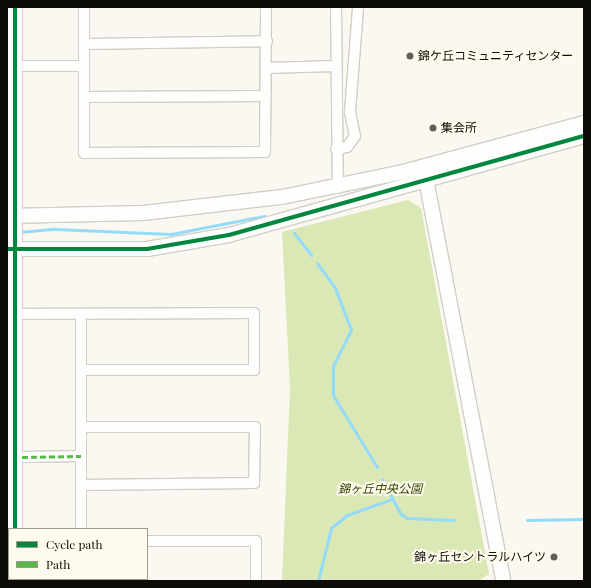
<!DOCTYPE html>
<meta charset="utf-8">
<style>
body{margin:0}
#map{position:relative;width:591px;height:588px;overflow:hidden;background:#faf8f0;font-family:"Playfair Display","Noto Sans JP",serif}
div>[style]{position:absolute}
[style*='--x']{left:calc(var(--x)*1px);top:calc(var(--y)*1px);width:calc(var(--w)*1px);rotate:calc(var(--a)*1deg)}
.green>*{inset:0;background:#dae8b5}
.stream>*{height:3px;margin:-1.5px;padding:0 1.5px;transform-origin:1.5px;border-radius:1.5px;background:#94dbfa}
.roads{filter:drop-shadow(1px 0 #d0cec8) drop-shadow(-1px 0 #d0cec8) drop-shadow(0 1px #d0cec8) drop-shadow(0 -1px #d0cec8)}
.street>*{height:10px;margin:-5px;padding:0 5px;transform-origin:5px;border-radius:5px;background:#fefefd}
.secondary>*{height:14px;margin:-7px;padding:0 7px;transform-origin:7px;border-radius:7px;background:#fefefd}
.quiet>*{height:3px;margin-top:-1.5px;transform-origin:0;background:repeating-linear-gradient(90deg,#58b947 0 6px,transparent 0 9px)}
.cycleway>*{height:4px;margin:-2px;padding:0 2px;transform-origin:2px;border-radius:2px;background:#00873e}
.dots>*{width:11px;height:11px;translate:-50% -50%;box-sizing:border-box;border:2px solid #fefaec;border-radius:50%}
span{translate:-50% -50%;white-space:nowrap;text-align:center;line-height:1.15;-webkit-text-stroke:4px #fefaec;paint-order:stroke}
.poi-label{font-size:12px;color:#0e0c07}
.left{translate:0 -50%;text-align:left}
.right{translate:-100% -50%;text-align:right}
.park-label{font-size:12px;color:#364503;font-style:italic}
.frame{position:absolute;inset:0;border:8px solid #0e0c07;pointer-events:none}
.legend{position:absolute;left:8px;top:528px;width:140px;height:52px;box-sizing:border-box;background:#fefaec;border:1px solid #9e9b90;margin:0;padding:5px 7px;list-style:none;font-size:12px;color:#0e0c07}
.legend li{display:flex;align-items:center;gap:8px;height:20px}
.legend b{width:20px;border:1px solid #9e9b90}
</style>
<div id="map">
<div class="green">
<div style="clip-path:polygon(408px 200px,421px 208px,489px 574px,478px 581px,282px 581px,290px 388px,282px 232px)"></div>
</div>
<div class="stream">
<div style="--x:19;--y:232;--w:36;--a:-5"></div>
<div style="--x:55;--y:229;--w:116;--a:2.5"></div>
<div style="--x:171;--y:234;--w:95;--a:-11"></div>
<div style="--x:294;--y:233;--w:28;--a:52"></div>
<div style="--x:317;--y:263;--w:31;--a:54"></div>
<div style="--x:335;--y:288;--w:45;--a:69.1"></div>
<div style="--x:351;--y:330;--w:40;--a:116.6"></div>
<div style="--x:333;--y:366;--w:29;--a:90"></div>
<div style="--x:333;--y:395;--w:84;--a:58.6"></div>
<div style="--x:382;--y:479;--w:40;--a:62"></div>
<div style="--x:401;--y:514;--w:7;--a:34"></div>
<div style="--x:407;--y:518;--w:47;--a:2.4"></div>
<div style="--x:527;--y:520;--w:57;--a:-1"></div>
<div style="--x:318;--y:581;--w:55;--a:-76.2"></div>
<div style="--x:331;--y:528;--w:21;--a:-39"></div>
<div style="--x:347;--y:515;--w:48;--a:-19.6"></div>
</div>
<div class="roads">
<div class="street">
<div style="--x:84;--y:7;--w:146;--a:90"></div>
<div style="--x:84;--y:153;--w:181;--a:-0.3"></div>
<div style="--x:265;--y:152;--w:145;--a:-89.6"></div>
<div style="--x:336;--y:7;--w:181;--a:89.4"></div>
<div style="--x:85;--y:44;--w:182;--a:-0.9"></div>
<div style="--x:15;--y:66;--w:68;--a:0"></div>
<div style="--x:266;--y:68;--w:70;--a:-1.6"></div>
<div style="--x:84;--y:97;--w:182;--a:-0.3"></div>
<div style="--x:336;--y:149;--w:11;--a:-10"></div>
<div style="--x:347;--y:147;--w:14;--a:-54"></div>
<div style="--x:355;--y:136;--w:25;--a:-102"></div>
<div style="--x:350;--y:112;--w:105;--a:-85.6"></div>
<div style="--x:7;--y:314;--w:247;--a:-0.2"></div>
<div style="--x:254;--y:313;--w:57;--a:90"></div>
<div style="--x:254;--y:370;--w:173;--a:180"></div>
<div style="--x:81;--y:427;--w:174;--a:0"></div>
<div style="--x:255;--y:427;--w:56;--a:91"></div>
<div style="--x:254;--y:483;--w:173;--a:179.3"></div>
<div style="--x:22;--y:457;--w:59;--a:-1"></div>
<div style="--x:81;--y:529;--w:215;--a:-90"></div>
<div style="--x:147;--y:541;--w:109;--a:0"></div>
<div style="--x:256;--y:541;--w:40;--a:90"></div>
<div style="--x:81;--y:579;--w:2;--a:90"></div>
</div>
<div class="secondary">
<div style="--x:15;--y:7;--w:522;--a:90"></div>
<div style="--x:424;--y:169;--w:420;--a:79.1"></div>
<div style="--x:7;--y:216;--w:136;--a:-1.3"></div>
<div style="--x:143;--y:213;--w:140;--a:-6.6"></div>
<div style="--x:282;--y:197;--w:128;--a:-11.7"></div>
<div style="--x:407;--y:171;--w:183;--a:-15.2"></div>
<div style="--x:7;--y:249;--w:140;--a:0"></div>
<div style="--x:147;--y:249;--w:83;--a:-9.7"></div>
<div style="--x:229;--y:235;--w:369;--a:-15.6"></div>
<div style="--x:15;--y:579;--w:2;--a:90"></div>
</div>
</div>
<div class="quiet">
<div style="--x:22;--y:457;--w:59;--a:-1"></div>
</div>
<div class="cycleway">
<div style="--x:15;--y:7;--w:522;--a:90"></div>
<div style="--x:7;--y:249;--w:140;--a:0"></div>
<div style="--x:147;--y:249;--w:83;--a:-9.7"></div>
<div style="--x:229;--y:235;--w:369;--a:-15.6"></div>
</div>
<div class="dots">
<div style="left:410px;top:56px;background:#615f59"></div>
<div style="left:433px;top:128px;background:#615f59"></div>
<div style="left:554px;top:557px;background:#615f59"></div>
</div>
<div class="poi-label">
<span class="left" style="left:418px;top:56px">錦ケ丘コミュニティセンター</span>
<span class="left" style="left:441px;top:128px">集会所</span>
<span class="right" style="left:546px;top:557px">錦ヶ丘セントラルハイツ</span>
</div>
<div class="park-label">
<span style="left:380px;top:489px">錦ヶ丘中央公園</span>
</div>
<div class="frame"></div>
<ul class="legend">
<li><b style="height:5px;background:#00873e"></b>Cycle path</li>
<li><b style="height:5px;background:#58b947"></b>Path</li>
</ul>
</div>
